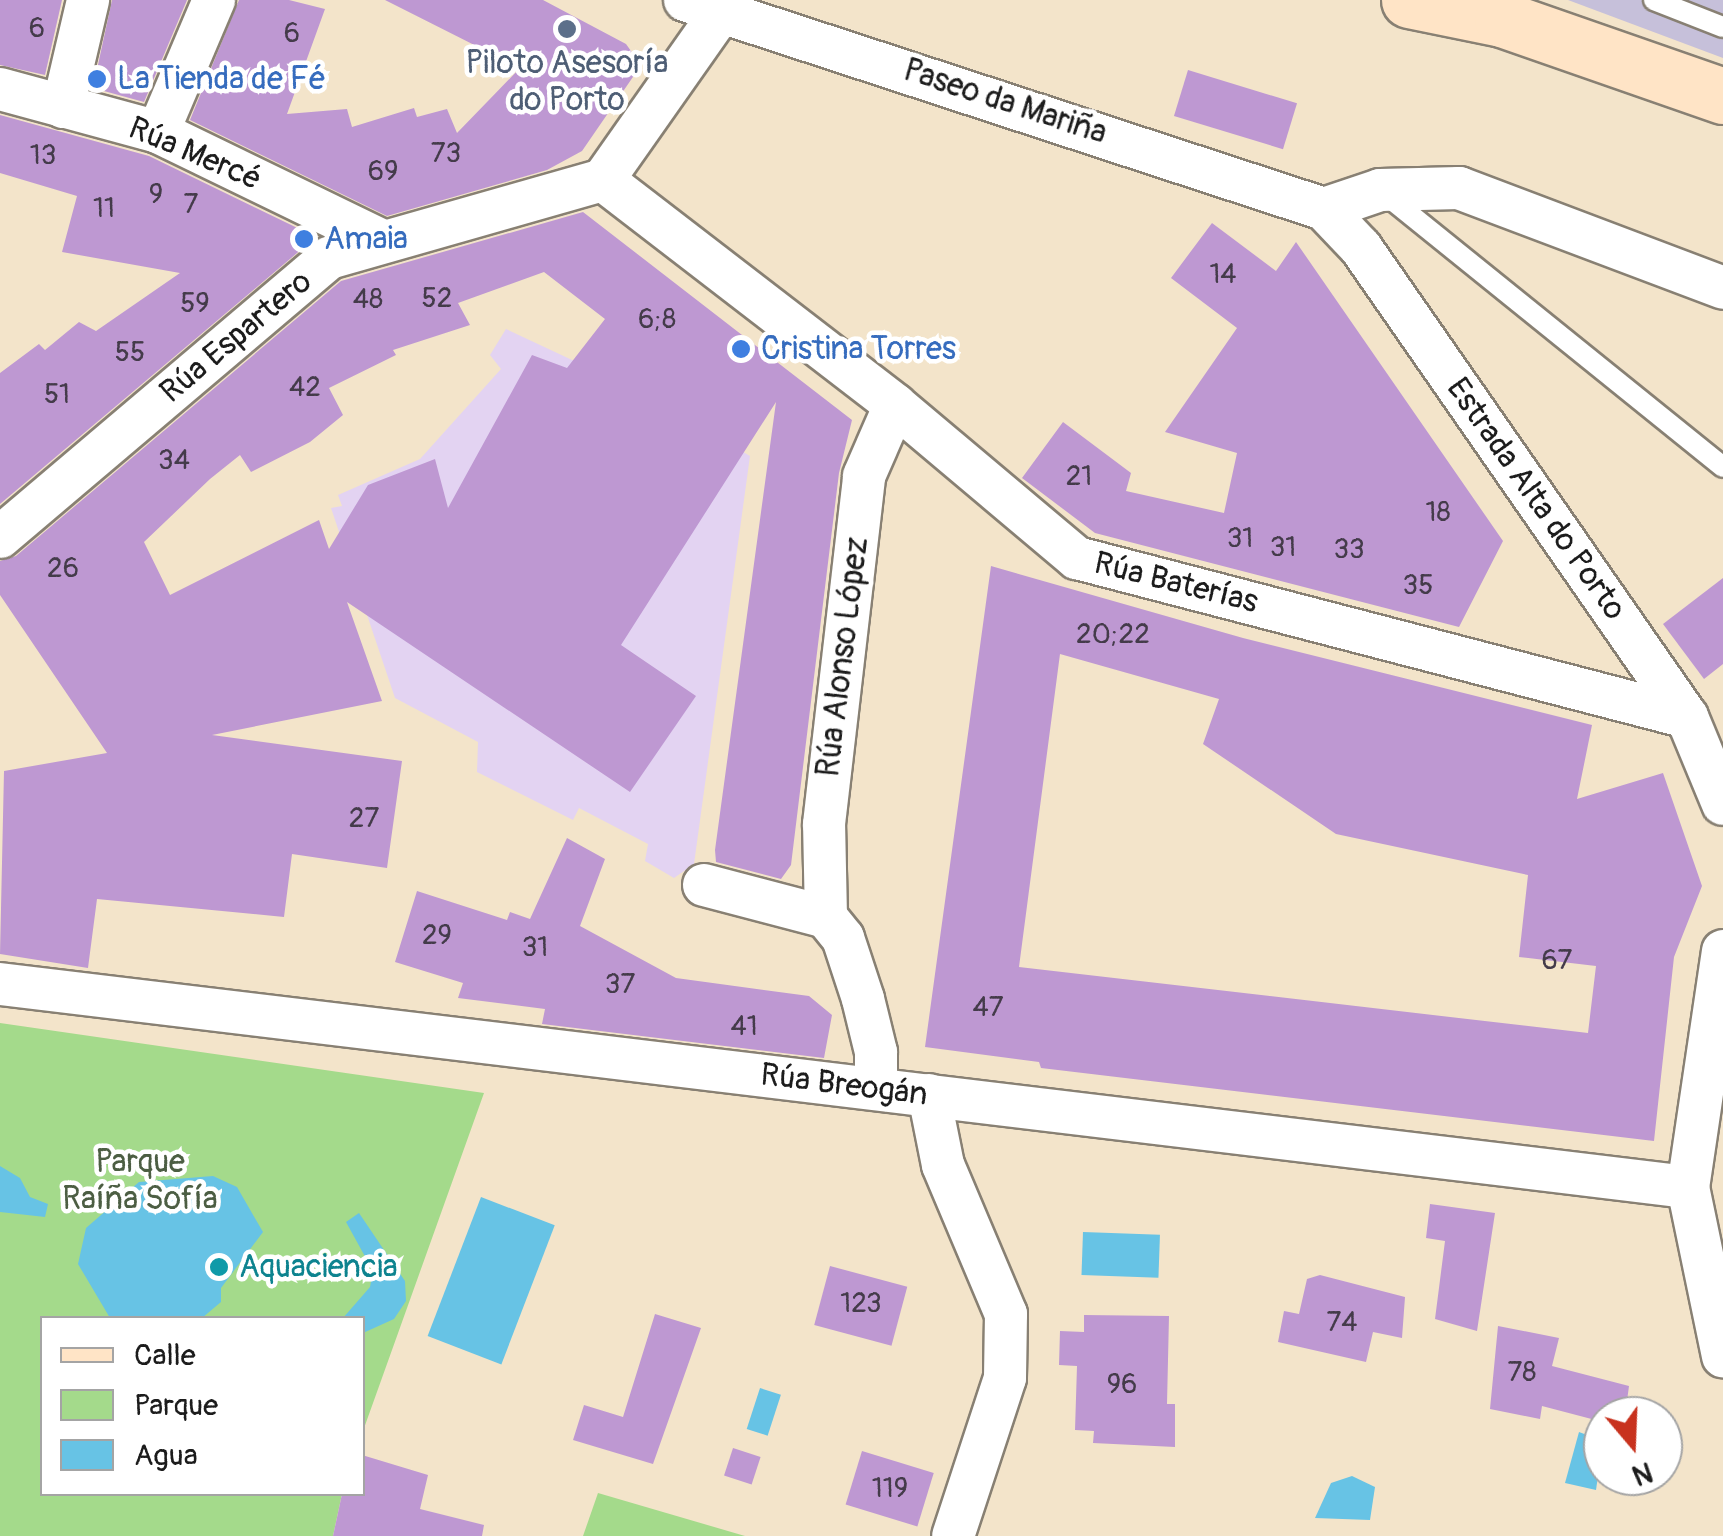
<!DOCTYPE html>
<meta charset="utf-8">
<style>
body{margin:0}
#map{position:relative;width:1723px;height:1536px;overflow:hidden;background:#f3e4ca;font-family:Pangolin,sans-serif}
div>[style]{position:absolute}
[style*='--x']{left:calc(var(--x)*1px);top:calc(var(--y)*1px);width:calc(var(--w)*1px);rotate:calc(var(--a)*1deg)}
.built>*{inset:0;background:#e3d3f2}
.industrial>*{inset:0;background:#c6c0da}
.green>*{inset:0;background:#a4da8b}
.water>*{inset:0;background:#67c3e5;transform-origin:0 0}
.building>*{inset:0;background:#be98d2;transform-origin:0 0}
.roads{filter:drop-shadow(2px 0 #888073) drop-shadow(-2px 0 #888073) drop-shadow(0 2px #888073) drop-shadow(0 -2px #888073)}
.lane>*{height:20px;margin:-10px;padding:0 10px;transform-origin:10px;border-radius:10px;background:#fff}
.street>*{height:42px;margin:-21px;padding:0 21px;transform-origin:21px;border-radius:21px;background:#fff}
.secondary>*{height:55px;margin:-27.5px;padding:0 27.5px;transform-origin:27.5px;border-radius:27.5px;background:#ffe4c6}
.dots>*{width:28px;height:28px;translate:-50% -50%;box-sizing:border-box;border:5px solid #fff;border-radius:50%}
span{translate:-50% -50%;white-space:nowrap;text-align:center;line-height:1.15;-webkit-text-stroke:9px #fff;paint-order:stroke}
.number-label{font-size:28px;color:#443b4a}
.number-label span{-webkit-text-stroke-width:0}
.service-label{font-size:32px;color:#4e5e75}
.shop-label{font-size:32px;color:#366cbe}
.left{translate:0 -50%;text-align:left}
.street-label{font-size:32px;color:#1c1c1c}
.park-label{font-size:32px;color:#4c5e43}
.culture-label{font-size:32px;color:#0d838f}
.legend{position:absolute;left:40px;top:1316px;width:325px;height:180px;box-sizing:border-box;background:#fff;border:2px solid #a4a4a4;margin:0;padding:12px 18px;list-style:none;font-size:30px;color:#1c1c1c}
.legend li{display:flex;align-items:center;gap:20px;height:50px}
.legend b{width:50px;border:2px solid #a4a4a4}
.north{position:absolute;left:1583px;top:1396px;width:100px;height:100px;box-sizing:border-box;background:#fff;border:2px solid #a4a4a4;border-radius:50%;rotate:161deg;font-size:28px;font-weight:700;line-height:40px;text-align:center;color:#1c1c1c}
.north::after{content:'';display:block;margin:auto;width:35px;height:45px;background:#c8321e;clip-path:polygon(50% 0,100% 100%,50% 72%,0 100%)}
</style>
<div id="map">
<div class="built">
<div style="clip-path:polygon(506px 329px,649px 396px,750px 456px,694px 864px,674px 878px,645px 861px,648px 844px,579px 808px,573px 820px,477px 772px,478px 742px,395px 698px,331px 508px,342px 506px,338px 495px,420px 459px,501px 369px,490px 355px)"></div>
</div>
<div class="industrial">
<div style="clip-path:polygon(1568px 0,1723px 0,1723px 58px)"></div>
</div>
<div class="green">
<div style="clip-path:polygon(0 1023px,484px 1093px,363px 1431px,362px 1318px,42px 1318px,42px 1494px,342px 1494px,333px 1536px,0 1536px)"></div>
<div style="clip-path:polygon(598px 1493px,745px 1536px,583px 1536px)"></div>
</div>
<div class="water">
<div style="clip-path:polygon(0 1166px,20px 1178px,30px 1197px,48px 1204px,45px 1217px,0 1212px)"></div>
<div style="clip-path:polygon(213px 1176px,237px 1187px,263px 1232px,221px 1288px,221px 1302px,202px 1318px,110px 1318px,78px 1264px,86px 1228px,139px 1182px)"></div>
<div style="left:481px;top:1197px;width:79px;height:149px;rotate:21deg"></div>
<div style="clip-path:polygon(359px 1213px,405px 1281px,406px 1301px,394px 1319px,363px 1333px,362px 1318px,343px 1318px,370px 1287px,373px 1271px,346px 1222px)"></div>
<div style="left:1083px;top:1232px;width:77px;height:43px;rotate:2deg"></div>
<div style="left:760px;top:1388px;width:22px;height:43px;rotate:18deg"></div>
<div style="clip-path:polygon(1579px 1432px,1603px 1441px,1596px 1490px,1565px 1483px)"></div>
<div style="clip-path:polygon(1352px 1476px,1375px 1487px,1370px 1520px,1315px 1518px,1331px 1483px)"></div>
</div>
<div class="building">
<div style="clip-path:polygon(0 0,62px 0,45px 75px,0 65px)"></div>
<div style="clip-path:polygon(112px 0,187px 0,144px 102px,93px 88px)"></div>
<div style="clip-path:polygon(239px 0,289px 0,325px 9px,287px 114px,347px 109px,352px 127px,414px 108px,417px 117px,447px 109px,457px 133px,520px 68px,385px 0,543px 0,626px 44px,636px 58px,635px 74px,582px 151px,547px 170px,387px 216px,190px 120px)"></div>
<div style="left:1188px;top:70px;width:114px;height:48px;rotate:17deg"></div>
<div style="clip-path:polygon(0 115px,149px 156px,316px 237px,0 504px,0 373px,39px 344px,45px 350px,79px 322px,96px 331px,180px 273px,62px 252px,77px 196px,0 173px)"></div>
<div style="clip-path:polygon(evenodd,583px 212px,852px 420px,839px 473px,791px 865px,781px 879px,716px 862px,715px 850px,776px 402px,621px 645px,696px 696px,630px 792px,347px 602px,382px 701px,212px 735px,402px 761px,387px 868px,292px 854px,284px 917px,97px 899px,88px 968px,0 954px,4px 771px,107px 753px,0 595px,0 561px,16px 556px,341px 281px,583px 212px,544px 272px,605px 319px,567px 368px,532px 355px,448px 508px,435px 459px,368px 485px,329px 549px,319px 520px,170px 595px,144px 542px,210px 479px,240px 455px,251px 472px,310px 442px,343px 415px,329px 388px,396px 355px,393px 350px,470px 325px,458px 303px,544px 272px)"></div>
<div style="clip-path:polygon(1212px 223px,1276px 271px,1296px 242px,1503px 541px,1459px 627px,1095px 533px,1022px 478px,1063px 422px,1131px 473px,1126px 491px,1224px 513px,1237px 453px,1165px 432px,1237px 328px,1171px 278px)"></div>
<div style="clip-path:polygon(evenodd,991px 566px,1243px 638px,1592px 725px,1577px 799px,1663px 773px,1702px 886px,1674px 957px,1654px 1141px,1041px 1068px,1039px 1062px,925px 1047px,991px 566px,1060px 654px,1219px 699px,1203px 744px,1336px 834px,1528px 875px,1519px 957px,1596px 966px,1588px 1033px,1019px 967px,1060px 654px)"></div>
<div style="clip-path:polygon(1723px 578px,1723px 664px,1704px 679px,1663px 624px)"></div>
<div style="clip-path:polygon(567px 838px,605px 859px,580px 926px,676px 978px,809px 996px,832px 1015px,824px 1058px,542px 1024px,545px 1009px,458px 998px,463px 983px,395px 962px,417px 891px,507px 920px,510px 912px,530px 919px)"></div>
<div style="clip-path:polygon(1430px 1204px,1495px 1213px,1477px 1331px,1435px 1319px,1445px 1241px,1426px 1238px)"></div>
<div style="left:830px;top:1266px;width:80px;height:61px;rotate:15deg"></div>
<div style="clip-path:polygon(1320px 1275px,1405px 1297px,1402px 1338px,1373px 1332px,1366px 1362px,1278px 1342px,1284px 1311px,1299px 1314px,1307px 1279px)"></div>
<div style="clip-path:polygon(655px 1314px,701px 1328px,653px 1464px,573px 1440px,584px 1405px,623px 1417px)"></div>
<div style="clip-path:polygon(1084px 1315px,1169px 1316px,1167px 1404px,1175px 1404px,1175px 1447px,1093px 1443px,1094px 1431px,1075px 1430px,1077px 1366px,1059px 1365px,1060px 1331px,1084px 1332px)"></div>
<div style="clip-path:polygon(1498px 1326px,1559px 1338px,1552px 1366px,1629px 1386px,1625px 1416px,1603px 1416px,1603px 1422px,1542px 1406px,1540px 1419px,1490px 1409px)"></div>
<div style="left:733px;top:1448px;width:29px;height:29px;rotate:18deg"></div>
<div style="left:862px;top:1451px;width:75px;height:56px;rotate:17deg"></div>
<div style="clip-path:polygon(362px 1455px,428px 1475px,420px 1509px,484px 1525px,482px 1536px,333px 1536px,342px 1494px,362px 1494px)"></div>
</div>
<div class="roads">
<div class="lane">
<div style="--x:1654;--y:0;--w:74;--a:21.4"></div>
<div style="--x:1386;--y:195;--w:433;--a:38.9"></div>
</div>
<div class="street">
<div style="--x:685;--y:0;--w:672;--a:18.11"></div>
<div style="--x:1324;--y:209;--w:54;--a:46.5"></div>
<div style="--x:1361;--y:248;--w:571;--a:55.2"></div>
<div style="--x:1687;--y:717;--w:94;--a:67.5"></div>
<div style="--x:0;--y:89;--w:164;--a:15.2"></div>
<div style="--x:158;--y:132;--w:249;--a:25.9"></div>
<div style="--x:63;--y:107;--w:110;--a:-76.8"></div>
<div style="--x:158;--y:132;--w:143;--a:-67"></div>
<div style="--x:603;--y:180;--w:369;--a:37.6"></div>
<div style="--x:895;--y:405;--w:238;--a:40.1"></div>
<div style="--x:1077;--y:558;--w:630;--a:14.61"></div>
<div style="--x:1324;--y:209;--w:59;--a:-18.7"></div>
<div style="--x:1380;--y:190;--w:79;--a:-1.5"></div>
<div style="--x:1459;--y:188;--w:282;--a:20.7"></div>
<div style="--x:0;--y:537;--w:431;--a:-40.3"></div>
<div style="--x:329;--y:258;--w:285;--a:-15.9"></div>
<div style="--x:603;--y:180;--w:202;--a:-54.9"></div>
<div style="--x:704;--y:885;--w:126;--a:14.7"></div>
<div style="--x:826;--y:917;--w:27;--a:51"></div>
<div style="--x:843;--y:938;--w:64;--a:71.8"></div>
<div style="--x:863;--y:999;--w:55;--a:76.2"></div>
<div style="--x:876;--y:1052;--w:36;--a:90"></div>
<div style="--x:826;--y:917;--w:93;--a:-91.2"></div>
<div style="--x:824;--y:824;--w:350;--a:-83.4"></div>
<div style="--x:864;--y:476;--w:77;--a:-66.4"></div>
<div style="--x:1723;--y:951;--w:239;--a:98.4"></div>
<div style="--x:1688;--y:1187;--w:173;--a:78.3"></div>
<div style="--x:0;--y:984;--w:1700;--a:6.86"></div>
<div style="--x:929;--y:1095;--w:71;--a:78.7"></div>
<div style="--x:943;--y:1165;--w:162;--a:67.1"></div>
<div style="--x:1006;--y:1314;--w:64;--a:90.9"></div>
<div style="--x:1005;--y:1378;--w:166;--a:108.2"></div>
</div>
<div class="secondary">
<div style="--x:1409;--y:0;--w:95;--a:11.5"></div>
<div style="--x:1502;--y:19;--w:234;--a:19.2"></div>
</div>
</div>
<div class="dots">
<div style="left:567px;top:29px;background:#5c6f8a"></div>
<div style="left:97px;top:79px;background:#3f7fe0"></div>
<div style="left:304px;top:239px;background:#3f7fe0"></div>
<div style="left:741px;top:349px;background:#3f7fe0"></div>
<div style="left:219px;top:1267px;background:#0f9aa8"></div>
</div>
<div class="number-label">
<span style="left:37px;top:29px">6</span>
<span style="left:292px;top:34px">6</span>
<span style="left:446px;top:154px">73</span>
<span style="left:43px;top:156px">13</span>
<span style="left:383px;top:172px">69</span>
<span style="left:156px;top:195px">9</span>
<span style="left:191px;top:205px">7</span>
<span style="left:104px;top:209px">11</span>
<span style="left:1223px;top:275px">14</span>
<span style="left:437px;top:299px">52</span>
<span style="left:368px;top:300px">48</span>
<span style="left:195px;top:304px">59</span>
<span style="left:657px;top:320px">6;8</span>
<span style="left:130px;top:353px">55</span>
<span style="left:305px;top:388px">42</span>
<span style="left:57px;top:395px">51</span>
<span style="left:174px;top:461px">34</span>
<span style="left:1079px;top:477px">21</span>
<span style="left:1438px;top:513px">18</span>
<span style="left:1240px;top:539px">31</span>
<span style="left:1283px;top:548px">31</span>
<span style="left:1349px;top:550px">33</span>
<span style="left:63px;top:569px">26</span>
<span style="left:1418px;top:586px">35</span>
<span style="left:1113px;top:635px">20;22</span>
<span style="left:364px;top:819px">27</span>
<span style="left:437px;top:936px">29</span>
<span style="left:535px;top:948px">31</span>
<span style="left:1557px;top:961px">67</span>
<span style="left:620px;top:985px">37</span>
<span style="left:988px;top:1008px">47</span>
<span style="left:744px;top:1027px">41</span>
<span style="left:861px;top:1304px">123</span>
<span style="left:1342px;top:1323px">74</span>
<span style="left:1522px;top:1373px">78</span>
<span style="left:1122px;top:1385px">96</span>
<span style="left:890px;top:1489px">119</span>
</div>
<div class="service-label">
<span style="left:567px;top:82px">Piloto Asesoría<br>do Porto</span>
</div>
<div class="shop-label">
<span class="left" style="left:117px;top:79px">La Tienda de Fé</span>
<span class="left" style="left:324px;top:239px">Amaia</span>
<span class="left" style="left:761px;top:349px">Cristina Torres</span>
</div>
<div class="street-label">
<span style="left:1005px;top:102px;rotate:18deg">Paseo da Mariña</span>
<span style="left:195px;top:154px;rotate:23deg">Rúa Mercé</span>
<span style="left:236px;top:337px;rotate:-40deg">Rúa Espartero</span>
<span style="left:1536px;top:499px;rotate:55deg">Estrada Alta do Porto</span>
<span style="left:1176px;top:583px;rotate:14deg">Rúa Baterías</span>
<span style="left:843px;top:657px;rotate:-83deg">Rúa Alonso López</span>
<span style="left:844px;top:1085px;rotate:7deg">Rúa Breogán</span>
</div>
<div class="park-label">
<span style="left:140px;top:1181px">Parque<br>Raíña Sofía</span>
</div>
<div class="culture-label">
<span class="left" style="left:239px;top:1267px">Aquaciencia</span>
</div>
<ul class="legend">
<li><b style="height:12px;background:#ffe4c6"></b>Calle</li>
<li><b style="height:28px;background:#a4da8b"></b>Parque</li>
<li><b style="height:28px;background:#67c3e5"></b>Agua</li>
</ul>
<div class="north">N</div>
</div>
